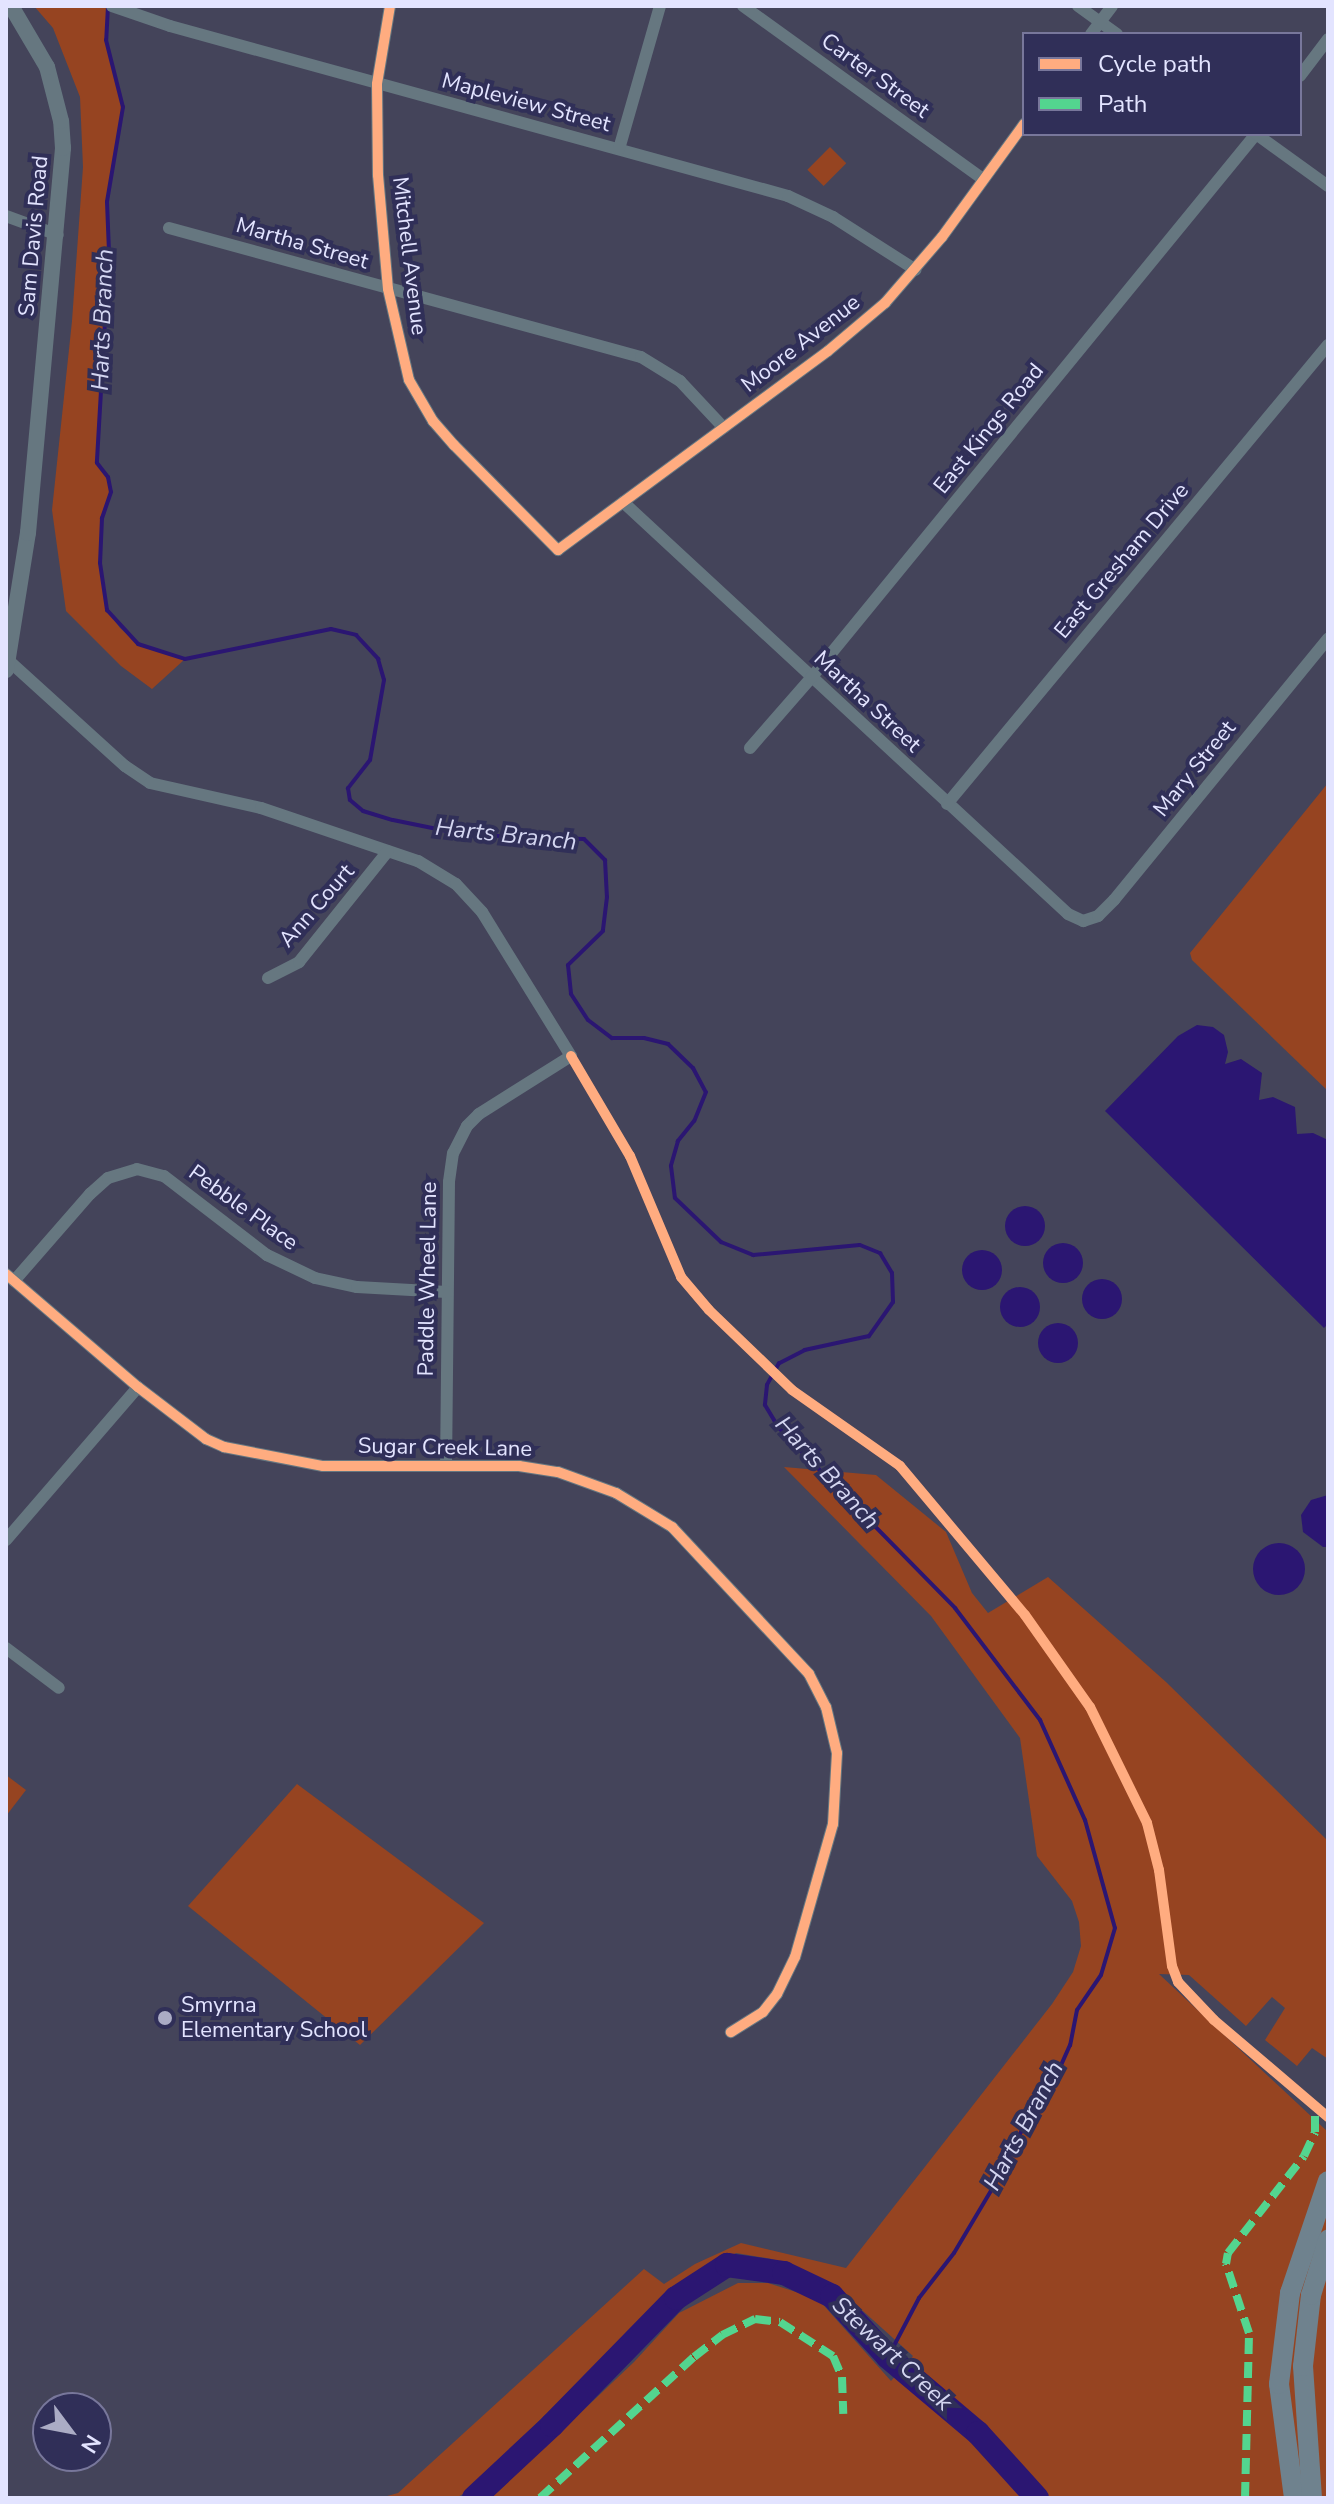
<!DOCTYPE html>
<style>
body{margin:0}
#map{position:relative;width:1334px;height:2504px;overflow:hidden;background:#44445a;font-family:"Nunito Sans",sans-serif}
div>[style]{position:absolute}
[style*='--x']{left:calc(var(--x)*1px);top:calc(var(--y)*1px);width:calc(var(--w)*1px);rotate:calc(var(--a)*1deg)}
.green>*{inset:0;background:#964421;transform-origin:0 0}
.water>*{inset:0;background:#2b1672}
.round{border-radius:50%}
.stream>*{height:4px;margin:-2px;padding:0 2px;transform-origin:2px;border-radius:2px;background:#2b1672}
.river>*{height:24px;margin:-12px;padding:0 12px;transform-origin:12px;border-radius:12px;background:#2b1672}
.minor>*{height:12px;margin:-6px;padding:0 6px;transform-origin:6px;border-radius:6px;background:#667780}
.tertiary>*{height:16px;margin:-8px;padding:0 8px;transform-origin:8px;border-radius:8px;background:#667780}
.primary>*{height:20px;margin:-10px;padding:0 10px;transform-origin:10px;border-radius:10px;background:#6f828e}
.quiet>*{height:8px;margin-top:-4px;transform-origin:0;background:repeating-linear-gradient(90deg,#53d58f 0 16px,transparent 0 24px)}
.cycleway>*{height:10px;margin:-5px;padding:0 5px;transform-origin:5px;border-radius:5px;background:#ffac80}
.dots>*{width:22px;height:22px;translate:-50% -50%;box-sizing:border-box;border:4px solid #302f58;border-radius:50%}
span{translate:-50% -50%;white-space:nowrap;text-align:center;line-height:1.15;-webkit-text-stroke:8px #302f58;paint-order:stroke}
.street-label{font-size:22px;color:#e3e4ff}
.poi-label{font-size:22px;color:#e3e4ff}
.left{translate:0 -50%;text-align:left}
.water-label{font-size:24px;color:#d4d6f1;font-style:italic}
.frame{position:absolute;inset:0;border:8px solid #e3e4ff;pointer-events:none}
.legend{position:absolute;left:1022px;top:32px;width:280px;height:104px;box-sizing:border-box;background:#302f58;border:2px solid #78779b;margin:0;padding:10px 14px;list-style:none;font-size:24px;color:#e3e4ff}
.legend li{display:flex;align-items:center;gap:16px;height:40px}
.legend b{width:40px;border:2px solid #78779b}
.north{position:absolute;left:32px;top:2392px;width:80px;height:80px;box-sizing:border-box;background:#302f58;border:2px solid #78779b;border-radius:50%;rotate:122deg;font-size:22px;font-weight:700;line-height:32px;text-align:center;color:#e3e4ff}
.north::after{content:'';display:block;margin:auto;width:28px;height:36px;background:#abacc5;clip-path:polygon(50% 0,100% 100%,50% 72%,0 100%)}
</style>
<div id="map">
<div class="green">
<div style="clip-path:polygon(34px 6px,108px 6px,106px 40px,123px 107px,107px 202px,109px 252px,97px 463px,108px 477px,111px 492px,102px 518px,100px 563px,107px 610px,120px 628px,138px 644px,185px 659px,152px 689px,121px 666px,66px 611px,52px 510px,72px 321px,83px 167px,80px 97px,53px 28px)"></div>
<div style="left:830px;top:147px;width:23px;height:32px;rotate:45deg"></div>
<div style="clip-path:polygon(1328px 783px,1328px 1091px,1192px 960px,1190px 953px)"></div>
<div style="clip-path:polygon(784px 1467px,876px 1475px,946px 1532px,972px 1593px,988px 1613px,1048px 1577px,1166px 1682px,1328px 1841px,1328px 2059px,1312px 2048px,1297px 2066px,1265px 2040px,1285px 2008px,1272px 1997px,1246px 2026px,1189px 1975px,1159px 1974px,1328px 2132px,1328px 2498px,491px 2498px,634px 2362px,679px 2313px,738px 2283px,768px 2283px,818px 2299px,891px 2381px,913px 2356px,833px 2284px,772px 2259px,736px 2253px,669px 2293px,468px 2491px,456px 2498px,380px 2498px,398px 2493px,644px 2269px,664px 2284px,695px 2264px,741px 2243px,846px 2268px,1052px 2004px,1073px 1972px,1081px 1946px,1079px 1922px,1072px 1901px,1037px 1856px,1020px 1738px,931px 1616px)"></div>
<div style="clip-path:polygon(6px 1775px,26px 1790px,6px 1816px)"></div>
<div style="clip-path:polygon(297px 1784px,484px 1923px,360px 2045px,188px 1906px)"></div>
</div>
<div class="water">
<div style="clip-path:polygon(1197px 1025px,1213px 1027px,1224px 1035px,1228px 1052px,1225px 1064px,1241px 1059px,1262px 1073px,1259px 1100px,1273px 1097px,1295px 1107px,1297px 1134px,1313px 1133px,1328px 1140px,1328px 1324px,1324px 1328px,1105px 1111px,1178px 1036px)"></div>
<div class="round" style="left:1005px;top:1206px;width:40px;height:40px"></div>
<div class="round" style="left:1043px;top:1243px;width:40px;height:40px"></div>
<div class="round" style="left:962px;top:1250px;width:40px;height:40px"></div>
<div class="round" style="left:1082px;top:1279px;width:40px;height:40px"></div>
<div class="round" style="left:1000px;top:1287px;width:40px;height:40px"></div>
<div class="round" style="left:1038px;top:1323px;width:40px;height:40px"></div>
<div style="clip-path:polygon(1328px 1495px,1328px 1547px,1323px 1547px,1303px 1532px,1301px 1515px,1311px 1500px)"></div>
<div class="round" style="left:1253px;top:1543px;width:52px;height:52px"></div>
</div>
<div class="stream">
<div style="--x:108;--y:6;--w:34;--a:93"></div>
<div style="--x:106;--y:40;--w:69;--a:75.8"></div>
<div style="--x:123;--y:107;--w:96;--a:99.6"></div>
<div style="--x:107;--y:202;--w:50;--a:87.7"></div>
<div style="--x:109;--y:252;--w:211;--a:93.3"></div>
<div style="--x:97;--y:463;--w:18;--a:52"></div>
<div style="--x:108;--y:477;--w:15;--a:79"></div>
<div style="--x:111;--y:492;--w:28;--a:109"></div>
<div style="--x:102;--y:518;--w:45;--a:92.5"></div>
<div style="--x:100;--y:563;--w:48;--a:81.5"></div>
<div style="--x:107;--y:610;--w:46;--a:47.6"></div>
<div style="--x:138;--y:644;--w:49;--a:17.7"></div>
<div style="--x:185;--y:659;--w:149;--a:-11.6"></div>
<div style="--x:331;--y:629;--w:26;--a:13"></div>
<div style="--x:356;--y:635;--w:33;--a:47"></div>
<div style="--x:378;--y:659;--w:22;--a:74"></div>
<div style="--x:384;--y:680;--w:81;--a:99.9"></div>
<div style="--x:370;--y:760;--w:36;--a:128"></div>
<div style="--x:348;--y:788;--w:12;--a:81"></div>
<div style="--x:350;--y:800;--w:17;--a:40"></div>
<div style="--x:363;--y:811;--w:31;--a:17"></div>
<div style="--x:393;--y:820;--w:75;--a:11.6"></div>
<div style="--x:466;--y:835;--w:118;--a:1.9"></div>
<div style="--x:584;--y:839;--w:30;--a:45"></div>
<div style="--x:605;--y:860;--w:37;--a:87"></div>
<div style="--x:607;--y:897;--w:34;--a:97"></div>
<div style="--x:603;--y:931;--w:49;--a:135.8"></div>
<div style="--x:568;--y:965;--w:29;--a:84"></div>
<div style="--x:571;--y:994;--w:31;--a:57"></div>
<div style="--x:588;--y:1020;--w:30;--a:37"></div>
<div style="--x:612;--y:1038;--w:32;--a:0"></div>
<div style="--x:644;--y:1038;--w:25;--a:14"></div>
<div style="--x:668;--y:1044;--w:35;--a:44"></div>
<div style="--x:693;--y:1068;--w:27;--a:62"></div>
<div style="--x:706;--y:1092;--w:31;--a:112"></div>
<div style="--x:694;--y:1121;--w:26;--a:129"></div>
<div style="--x:678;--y:1141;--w:26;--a:106"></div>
<div style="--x:671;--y:1166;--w:32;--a:83"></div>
<div style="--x:675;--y:1198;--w:64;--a:43.7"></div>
<div style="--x:721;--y:1242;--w:35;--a:22"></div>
<div style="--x:753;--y:1255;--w:107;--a:-5.3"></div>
<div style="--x:860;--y:1245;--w:22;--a:22"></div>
<div style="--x:880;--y:1253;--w:23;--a:59"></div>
<div style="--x:892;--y:1273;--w:29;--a:88"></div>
<div style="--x:893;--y:1302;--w:42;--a:125.2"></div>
<div style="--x:869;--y:1336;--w:66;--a:167.7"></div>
<div style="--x:805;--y:1350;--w:29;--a:153"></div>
<div style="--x:779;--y:1363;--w:25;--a:119"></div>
<div style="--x:767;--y:1385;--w:20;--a:96"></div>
<div style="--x:765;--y:1405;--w:27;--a:59"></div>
<div style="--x:779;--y:1428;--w:29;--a:46"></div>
<div style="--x:799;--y:1449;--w:223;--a:45.5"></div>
<div style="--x:955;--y:1608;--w:141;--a:52.8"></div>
<div style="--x:1040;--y:1720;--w:110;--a:65.8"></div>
<div style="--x:1085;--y:1820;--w:112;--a:74.5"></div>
<div style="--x:1115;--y:1928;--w:49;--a:106.6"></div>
<div style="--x:1101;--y:1975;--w:42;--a:124.4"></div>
<div style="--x:1077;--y:2010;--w:36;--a:101"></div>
<div style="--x:1070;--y:2045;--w:39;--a:114"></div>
<div style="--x:1054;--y:2081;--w:50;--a:124.3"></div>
<div style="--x:1026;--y:2122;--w:69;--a:116.6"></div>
<div style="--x:995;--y:2184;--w:80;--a:120.7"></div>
<div style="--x:954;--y:2253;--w:57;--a:127.9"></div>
<div style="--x:919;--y:2298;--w:67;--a:117.7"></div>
</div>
<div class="river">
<div style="--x:474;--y:2498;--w:107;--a:-43.1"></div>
<div style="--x:552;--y:2425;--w:177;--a:-45.7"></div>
<div style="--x:676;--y:2298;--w:61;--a:-32.9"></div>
<div style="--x:727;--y:2265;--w:58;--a:8"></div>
<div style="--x:784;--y:2273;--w:53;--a:25.6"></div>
<div style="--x:832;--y:2296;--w:83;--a:47.4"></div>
<div style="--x:888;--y:2357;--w:118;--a:40.2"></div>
<div style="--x:978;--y:2433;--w:88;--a:47.8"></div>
</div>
<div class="minor">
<div style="--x:112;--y:6;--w:61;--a:19"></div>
<div style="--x:170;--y:26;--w:641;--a:15.38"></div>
<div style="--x:788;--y:196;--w:50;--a:25"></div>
<div style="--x:833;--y:217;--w:98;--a:32.6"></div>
<div style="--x:390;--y:6;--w:79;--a:99.5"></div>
<div style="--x:377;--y:84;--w:91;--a:89.4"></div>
<div style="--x:378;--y:175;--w:114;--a:85"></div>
<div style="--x:388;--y:289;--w:93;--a:77"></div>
<div style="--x:409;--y:380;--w:48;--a:59.7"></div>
<div style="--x:433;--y:421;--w:32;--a:49"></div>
<div style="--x:454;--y:445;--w:148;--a:45.3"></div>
<div style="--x:558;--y:550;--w:335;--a:-36.4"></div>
<div style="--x:828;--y:351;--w:75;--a:-40.1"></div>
<div style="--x:885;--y:303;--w:87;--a:-49.2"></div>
<div style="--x:942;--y:237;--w:140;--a:-54"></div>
<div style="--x:743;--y:6;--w:296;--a:35.8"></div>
<div style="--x:1078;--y:6;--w:48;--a:35.7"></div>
<div style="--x:1091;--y:34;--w:35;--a:-53"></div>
<div style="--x:1300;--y:76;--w:46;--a:-52.9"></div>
<div style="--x:619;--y:149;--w:149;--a:-74"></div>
<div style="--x:6;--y:216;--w:55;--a:20.1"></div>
<div style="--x:169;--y:228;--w:489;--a:15.3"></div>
<div style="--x:641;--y:357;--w:46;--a:31.6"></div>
<div style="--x:680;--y:381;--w:64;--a:46.9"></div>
<div style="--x:623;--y:502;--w:606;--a:42.79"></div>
<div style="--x:1068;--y:914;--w:17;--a:25"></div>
<div style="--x:1083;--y:921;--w:16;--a:-18"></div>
<div style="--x:1098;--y:916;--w:23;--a:-45"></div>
<div style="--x:1114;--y:900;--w:338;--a:-50.7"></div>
<div style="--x:8;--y:660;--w:158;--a:42.2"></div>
<div style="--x:125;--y:766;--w:30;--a:34"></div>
<div style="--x:150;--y:783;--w:114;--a:12.7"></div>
<div style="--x:261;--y:808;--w:166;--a:18.7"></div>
<div style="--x:418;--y:861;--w:44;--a:31.2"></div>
<div style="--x:456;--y:884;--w:38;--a:47"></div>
<div style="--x:482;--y:912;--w:169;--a:58.3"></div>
<div style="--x:571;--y:1056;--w:109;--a:147.8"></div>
<div style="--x:479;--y:1114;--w:17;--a:135"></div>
<div style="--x:467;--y:1126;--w:30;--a:117"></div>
<div style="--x:453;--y:1153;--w:29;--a:98"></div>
<div style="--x:449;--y:1182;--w:283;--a:90.6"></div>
<div style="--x:750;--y:748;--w:93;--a:-48.9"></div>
<div style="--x:811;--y:678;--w:703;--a:-50.72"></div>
<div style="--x:1256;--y:134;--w:89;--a:35.8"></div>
<div style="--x:947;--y:804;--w:597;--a:-50.31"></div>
<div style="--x:268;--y:978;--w:35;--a:-27"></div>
<div style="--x:299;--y:962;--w:142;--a:-51.3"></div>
<div style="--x:6;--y:1274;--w:174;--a:40.6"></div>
<div style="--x:138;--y:1387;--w:86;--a:37.4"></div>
<div style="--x:206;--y:1439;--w:20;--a:24"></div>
<div style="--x:224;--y:1447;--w:101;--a:10.9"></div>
<div style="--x:323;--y:1466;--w:196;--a:0"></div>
<div style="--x:519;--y:1466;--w:39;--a:9"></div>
<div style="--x:558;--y:1472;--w:62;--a:19.9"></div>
<div style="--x:616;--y:1493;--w:66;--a:31.3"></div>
<div style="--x:672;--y:1527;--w:201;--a:47"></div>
<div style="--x:809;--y:1674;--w:37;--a:63"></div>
<div style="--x:826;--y:1707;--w:47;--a:76.6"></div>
<div style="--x:837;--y:1753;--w:71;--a:93.2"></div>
<div style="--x:833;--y:1824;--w:138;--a:105.9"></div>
<div style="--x:795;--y:1957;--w:41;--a:115.9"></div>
<div style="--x:777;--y:1994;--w:23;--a:128"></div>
<div style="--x:763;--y:2012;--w:38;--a:148"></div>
<div style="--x:14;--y:1281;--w:116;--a:-48.9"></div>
<div style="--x:90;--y:1194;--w:24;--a:-42"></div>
<div style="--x:108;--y:1178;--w:30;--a:-17"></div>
<div style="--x:137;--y:1169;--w:28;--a:15"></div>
<div style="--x:164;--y:1176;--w:130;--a:37.5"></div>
<div style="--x:267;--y:1255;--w:53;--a:25.6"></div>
<div style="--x:315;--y:1278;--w:43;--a:12.1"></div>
<div style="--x:357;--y:1287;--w:90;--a:3.2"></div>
<div style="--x:6;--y:1540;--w:202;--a:-49.2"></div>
<div style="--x:6;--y:1648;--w:66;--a:37"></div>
</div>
<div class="tertiary">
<div style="--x:6;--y:670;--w:139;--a:-80.9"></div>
<div style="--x:28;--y:533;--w:387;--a:-84.8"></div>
<div style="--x:63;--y:148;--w:27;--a:-94"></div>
<div style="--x:61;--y:121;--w:56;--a:-104.5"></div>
<div style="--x:47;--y:67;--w:71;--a:-120.5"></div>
</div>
<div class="primary">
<div style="--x:1294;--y:2498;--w:115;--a:-97.5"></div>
<div style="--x:1279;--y:2384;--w:92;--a:-83.1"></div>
<div style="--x:1290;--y:2293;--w:118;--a:-71.3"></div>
<div style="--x:1312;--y:2498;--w:132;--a:-93.9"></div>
<div style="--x:1303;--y:2366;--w:71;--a:-83.6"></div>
<div style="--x:1311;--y:2295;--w:58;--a:-72.8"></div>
</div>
<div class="quiet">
<div style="--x:540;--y:2498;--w:209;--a:-42.5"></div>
<div style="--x:694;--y:2357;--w:36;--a:-38"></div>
<div style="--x:722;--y:2335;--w:37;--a:-26"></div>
<div style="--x:755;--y:2319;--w:25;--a:7"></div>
<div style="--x:780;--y:2322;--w:63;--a:32.7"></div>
<div style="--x:833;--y:2356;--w:23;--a:67"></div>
<div style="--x:842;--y:2377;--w:37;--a:88"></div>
<div style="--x:1245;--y:2498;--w:165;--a:-88.6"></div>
<div style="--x:1249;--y:2333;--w:73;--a:-108.4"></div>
<div style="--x:1226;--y:2264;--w:11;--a:-80"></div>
<div style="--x:1228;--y:2253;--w:123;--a:-51.9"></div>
<div style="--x:1304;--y:2156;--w:26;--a:-65"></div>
<div style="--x:1315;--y:2132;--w:25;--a:-90"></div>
</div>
<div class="cycleway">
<div style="--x:390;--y:6;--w:79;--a:99.5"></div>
<div style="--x:377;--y:84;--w:91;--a:89.4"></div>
<div style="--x:378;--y:175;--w:114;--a:85"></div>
<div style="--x:388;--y:289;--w:93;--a:77"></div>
<div style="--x:409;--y:380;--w:48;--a:59.7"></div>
<div style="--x:433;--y:421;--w:32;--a:49"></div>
<div style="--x:454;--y:445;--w:148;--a:45.3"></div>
<div style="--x:558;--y:550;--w:335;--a:-36.4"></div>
<div style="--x:828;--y:351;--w:75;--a:-40.1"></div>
<div style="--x:885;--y:303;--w:87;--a:-49.2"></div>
<div style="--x:942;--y:237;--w:140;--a:-54"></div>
<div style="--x:571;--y:1056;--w:116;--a:59.5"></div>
<div style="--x:630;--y:1156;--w:131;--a:67.1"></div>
<div style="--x:681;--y:1277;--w:43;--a:49.7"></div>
<div style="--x:709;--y:1310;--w:115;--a:43.9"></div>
<div style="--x:792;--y:1390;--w:132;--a:35.1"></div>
<div style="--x:900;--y:1466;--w:194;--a:50"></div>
<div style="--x:1025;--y:1615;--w:113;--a:54.8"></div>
<div style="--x:1090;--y:1707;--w:129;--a:63.8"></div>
<div style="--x:1147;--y:1823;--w:49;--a:75.7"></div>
<div style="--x:1159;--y:1870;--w:97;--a:82.3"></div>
<div style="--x:1172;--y:1966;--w:17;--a:69"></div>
<div style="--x:1178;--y:1982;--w:52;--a:46.5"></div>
<div style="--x:1214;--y:2020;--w:150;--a:40.4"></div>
<div style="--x:6;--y:1274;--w:174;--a:40.6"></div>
<div style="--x:138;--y:1387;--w:86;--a:37.4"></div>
<div style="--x:206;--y:1439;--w:20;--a:24"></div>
<div style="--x:224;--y:1447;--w:101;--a:10.9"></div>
<div style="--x:323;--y:1466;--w:196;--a:0"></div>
<div style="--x:519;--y:1466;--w:39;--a:9"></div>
<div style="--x:558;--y:1472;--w:62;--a:19.9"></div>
<div style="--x:616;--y:1493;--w:66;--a:31.3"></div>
<div style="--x:672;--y:1527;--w:201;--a:47"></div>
<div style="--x:809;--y:1674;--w:37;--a:63"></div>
<div style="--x:826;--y:1707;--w:47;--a:76.6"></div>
<div style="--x:837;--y:1753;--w:71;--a:93.2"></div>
<div style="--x:833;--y:1824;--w:138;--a:105.9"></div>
<div style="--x:795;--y:1957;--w:41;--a:115.9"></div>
<div style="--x:777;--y:1994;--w:23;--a:128"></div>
<div style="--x:763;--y:2012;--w:38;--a:148"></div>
</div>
<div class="dots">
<div style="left:165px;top:2018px;background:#abacc5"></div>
</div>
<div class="street-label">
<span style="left:875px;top:76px;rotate:36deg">Carter Street</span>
<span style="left:526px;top:103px;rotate:15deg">Mapleview Street</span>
<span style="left:34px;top:236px;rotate:-85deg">Sam Davis Road</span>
<span style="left:302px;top:244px;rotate:16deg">Martha Street</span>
<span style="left:409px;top:256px;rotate:83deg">Mitchell Avenue</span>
<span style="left:801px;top:344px;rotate:-38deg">Moore Avenue</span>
<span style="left:989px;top:429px;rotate:-51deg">East Kings Road</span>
<span style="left:1122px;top:561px;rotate:-50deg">East Gresham Drive</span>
<span style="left:867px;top:702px;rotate:43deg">Martha Street</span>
<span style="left:1195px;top:769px;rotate:-51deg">Mary Street</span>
<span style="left:317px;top:906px;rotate:-49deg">Ann Court</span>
<span style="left:243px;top:1208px;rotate:36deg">Pebble Place</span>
<span style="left:428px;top:1279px;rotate:-89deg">Paddle Wheel Lane</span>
<span style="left:445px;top:1448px;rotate:1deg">Sugar Creek Lane</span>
</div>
<div class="poi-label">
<span class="left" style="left:181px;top:2018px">Smyrna<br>Elementary School</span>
</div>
<div class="water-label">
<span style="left:103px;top:320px;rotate:-88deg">Harts Branch</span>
<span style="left:506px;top:835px;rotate:6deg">Harts Branch</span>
<span style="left:827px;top:1473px;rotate:48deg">Harts Branch</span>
<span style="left:1024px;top:2126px;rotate:-62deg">Harts Branch</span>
<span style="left:892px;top:2354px;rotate:43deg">Stewart Creek</span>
</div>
<div class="frame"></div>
<ul class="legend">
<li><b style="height:10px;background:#ffac80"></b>Cycle path</li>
<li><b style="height:10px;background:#53d58f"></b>Path</li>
</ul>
<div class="north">N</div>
</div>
